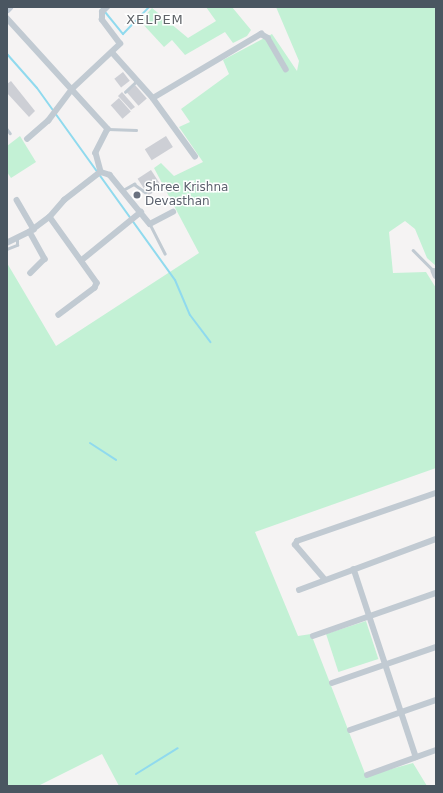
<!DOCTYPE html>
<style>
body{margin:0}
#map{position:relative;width:443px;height:793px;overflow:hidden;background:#f5f3f3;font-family:"DejaVu Sans",sans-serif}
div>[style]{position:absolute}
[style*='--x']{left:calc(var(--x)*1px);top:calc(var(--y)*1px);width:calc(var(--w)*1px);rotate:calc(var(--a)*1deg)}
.green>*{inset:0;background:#c3f1d5;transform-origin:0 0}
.stream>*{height:2px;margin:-1px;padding:0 1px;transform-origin:1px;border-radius:1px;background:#90daee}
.building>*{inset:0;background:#cdcfd5;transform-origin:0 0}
.lane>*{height:2.5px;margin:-1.25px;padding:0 1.25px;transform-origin:1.25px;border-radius:1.25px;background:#c1cad2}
.street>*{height:5.5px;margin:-2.75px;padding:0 2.75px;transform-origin:2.75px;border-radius:2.75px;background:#c1cad2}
.secondary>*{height:7px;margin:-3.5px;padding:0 3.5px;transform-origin:3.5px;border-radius:3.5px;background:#c1cbd6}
.dots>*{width:11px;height:11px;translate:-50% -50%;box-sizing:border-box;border:2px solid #fff;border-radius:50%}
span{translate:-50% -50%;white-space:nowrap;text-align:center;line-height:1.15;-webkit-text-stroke:3px #fff;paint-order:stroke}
.worship-label{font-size:12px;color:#5b616d}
.left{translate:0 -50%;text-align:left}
.neighbourhood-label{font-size:13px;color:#5f6368;letter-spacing:1px}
.frame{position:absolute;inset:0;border:8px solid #4a5661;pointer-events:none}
</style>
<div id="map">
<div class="green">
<div style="clip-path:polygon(206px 7px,232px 7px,251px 30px,247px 36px,233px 43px,225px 32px,185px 55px,172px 40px,164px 47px,140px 21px,152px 8px,188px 38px,216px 21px)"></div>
<div style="clip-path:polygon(276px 7px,436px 7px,436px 266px,427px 258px,415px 229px,405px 221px,389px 232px,393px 273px,426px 272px,436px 288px,436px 468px,255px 532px,298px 636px,311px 634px,366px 776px,413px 763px,427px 786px,119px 786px,102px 754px,38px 786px,7px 786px,7px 263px,56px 346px,199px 253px,154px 168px,161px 163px,174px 176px,203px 162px,179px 127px,190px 122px,181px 109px,229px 74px,223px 60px,272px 34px,297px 71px,299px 61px)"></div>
<div style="clip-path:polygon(20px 136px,36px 162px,11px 178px,7px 172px,7px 146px)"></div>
<div style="left:366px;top:621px;width:40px;height:42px;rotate:72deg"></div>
</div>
<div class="stream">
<div style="--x:101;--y:7;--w:35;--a:51"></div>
<div style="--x:123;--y:34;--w:37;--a:-46"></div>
<div style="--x:7;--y:54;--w:45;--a:48.6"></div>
<div style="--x:37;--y:88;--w:236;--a:54.3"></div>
<div style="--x:175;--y:280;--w:38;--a:67"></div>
<div style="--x:190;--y:315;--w:34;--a:53"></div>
<div style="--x:90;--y:443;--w:31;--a:33"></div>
<div style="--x:136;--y:774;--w:49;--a:-31.8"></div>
</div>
<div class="building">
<div style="left:123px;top:72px;width:11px;height:11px;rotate:52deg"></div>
<div style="clip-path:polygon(11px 81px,35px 111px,29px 117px,7px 93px,7px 84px)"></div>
<div style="left:135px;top:85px;width:18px;height:11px;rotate:49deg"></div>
<div style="clip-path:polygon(122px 92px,135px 107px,131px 110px,118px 96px)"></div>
<div style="left:119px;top:98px;width:18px;height:11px;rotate:49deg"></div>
<div style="left:166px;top:136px;width:13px;height:25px;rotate:58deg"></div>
<div style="left:151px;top:170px;width:20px;height:16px;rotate:57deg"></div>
<div style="clip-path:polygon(138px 191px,142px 195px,136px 199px,132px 194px)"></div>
</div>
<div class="lane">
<div style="--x:125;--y:92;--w:16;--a:-43"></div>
<div style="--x:7;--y:129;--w:5;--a:53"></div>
<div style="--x:108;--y:129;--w:28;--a:2"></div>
<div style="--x:123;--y:190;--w:13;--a:-29"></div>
<div style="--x:134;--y:184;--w:14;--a:36"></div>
<div style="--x:150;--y:224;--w:33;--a:63"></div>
<div style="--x:7;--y:249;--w:11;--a:-22"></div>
<div style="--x:17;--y:245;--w:6;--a:-90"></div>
<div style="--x:413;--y:250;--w:28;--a:45"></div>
</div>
<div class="street">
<div style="--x:7;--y:18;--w:150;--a:47.7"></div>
<div style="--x:108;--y:129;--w:27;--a:117"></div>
<div style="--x:96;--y:153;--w:20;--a:75"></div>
<div style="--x:101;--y:172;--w:46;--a:142.1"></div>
<div style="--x:65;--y:200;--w:23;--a:131"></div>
<div style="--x:50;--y:217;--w:25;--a:143"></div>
<div style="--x:30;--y:232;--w:25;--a:154"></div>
<div style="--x:112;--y:52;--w:62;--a:48.3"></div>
<div style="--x:153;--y:98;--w:72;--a:54.1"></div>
<div style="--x:153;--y:98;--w:126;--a:-30.7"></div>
<div style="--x:261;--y:34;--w:8;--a:30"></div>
<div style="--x:268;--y:38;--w:36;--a:60"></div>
<div style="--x:27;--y:139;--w:28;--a:-41"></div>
<div style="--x:48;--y:121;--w:40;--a:-53"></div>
<div style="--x:72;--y:89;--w:66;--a:-43.2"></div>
<div style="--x:120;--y:44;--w:30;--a:-127"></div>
<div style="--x:102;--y:20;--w:8;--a:-90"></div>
<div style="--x:102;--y:12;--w:7;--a:-45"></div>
<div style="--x:101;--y:172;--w:9;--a:18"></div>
<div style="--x:110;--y:175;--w:63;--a:50.8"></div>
<div style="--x:150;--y:224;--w:26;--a:-28"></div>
<div style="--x:17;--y:200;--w:34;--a:60"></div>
<div style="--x:50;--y:217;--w:81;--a:54.5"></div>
<div style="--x:97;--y:283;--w:5;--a:112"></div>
<div style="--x:95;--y:288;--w:45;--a:143.1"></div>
<div style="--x:30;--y:232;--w:31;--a:61"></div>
<div style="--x:45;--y:259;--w:20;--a:135"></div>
<div style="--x:82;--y:260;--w:76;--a:-39.1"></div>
<div style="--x:434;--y:271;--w:5;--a:68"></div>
<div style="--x:354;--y:569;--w:198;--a:71.7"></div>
<div style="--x:325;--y:580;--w:46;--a:-130.6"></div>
<div style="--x:295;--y:545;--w:4;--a:-63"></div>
<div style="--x:297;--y:541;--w:147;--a:-19.1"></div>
<div style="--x:299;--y:590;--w:146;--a:-20.4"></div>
<div style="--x:313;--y:636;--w:130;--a:-19.3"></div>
<div style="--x:332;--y:683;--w:110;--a:-19.1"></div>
<div style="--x:350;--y:730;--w:91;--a:-19.2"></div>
<div style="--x:367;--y:775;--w:73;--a:-19.9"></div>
</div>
<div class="secondary">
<div style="--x:7;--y:9;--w:3;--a:-45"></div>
</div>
<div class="dots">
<div style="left:137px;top:195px;background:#6b7280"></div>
</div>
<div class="worship-label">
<span class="left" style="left:145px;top:195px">Shree Krishna<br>Devasthan</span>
</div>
<div class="neighbourhood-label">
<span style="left:155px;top:20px">XELPEM</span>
</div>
<div class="frame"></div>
</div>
